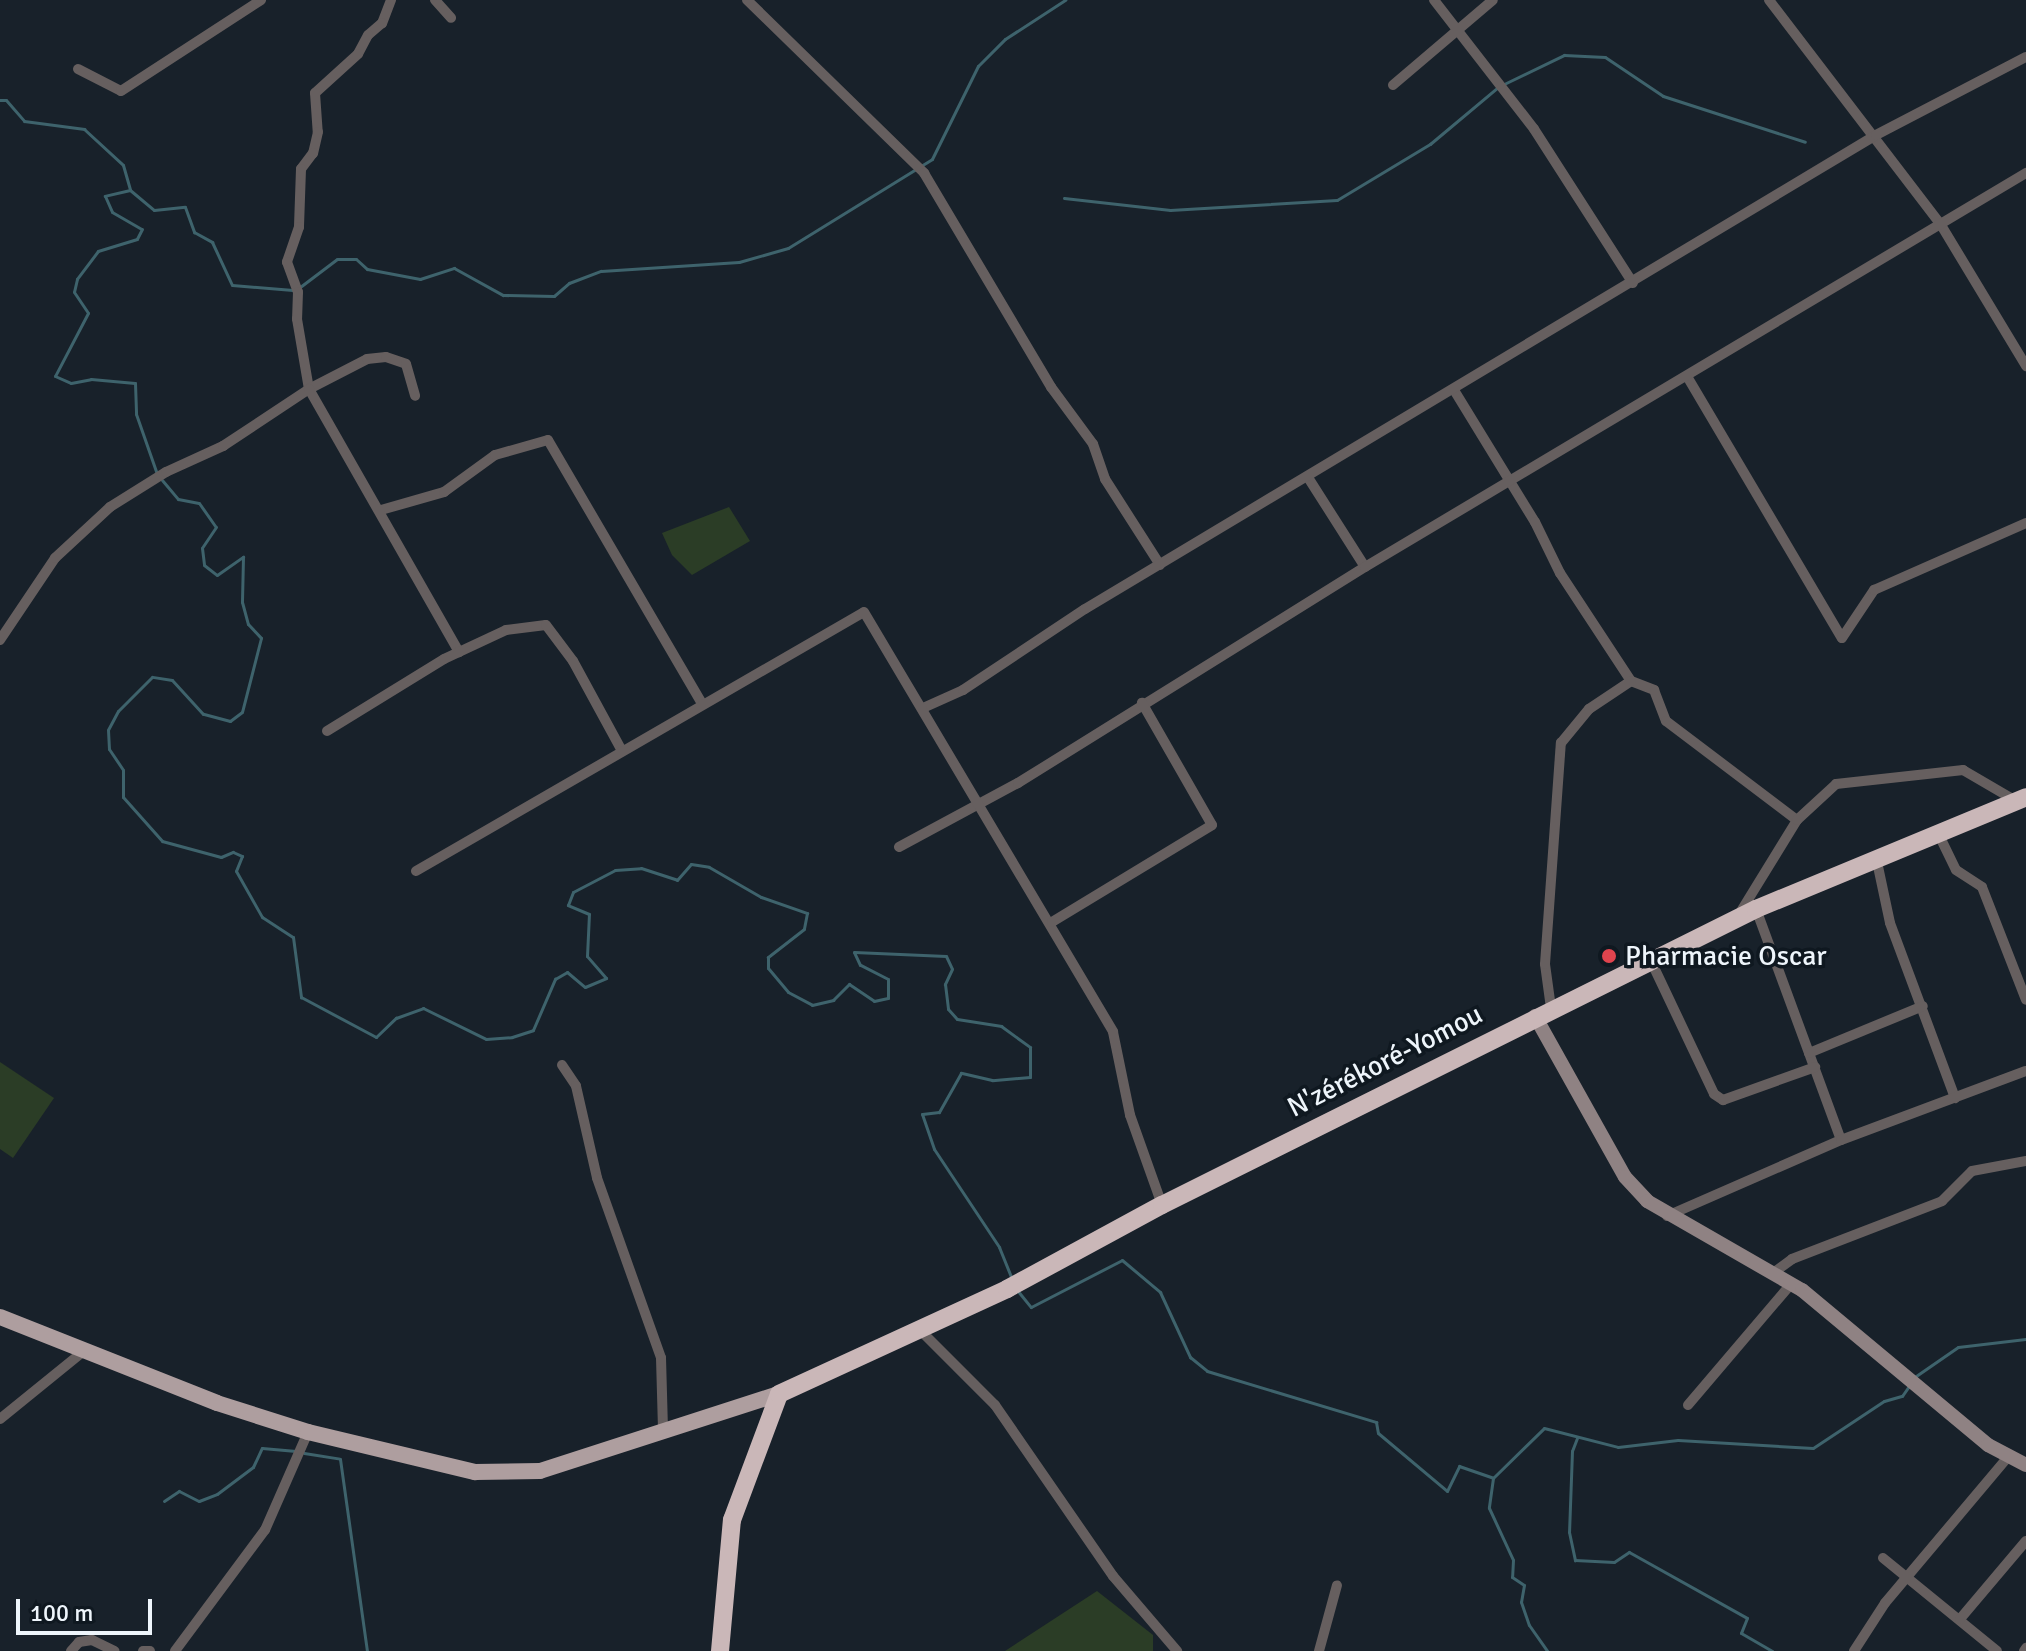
<!DOCTYPE html>
<meta charset="utf-8">
<style>
body{margin:0}
#map{position:relative;width:2026px;height:1651px;overflow:hidden;background:#18212a;font-family:Signika,sans-serif}
div>[style]{position:absolute}
[style*='--x']{left:calc(var(--x)*1px);top:calc(var(--y)*1px);width:calc(var(--w)*1px);rotate:calc(var(--a)*1deg)}
.green>*{inset:0;background:#2b3d26}
.stream>*{height:3px;margin:-1.5px;padding:0 1.5px;transform-origin:1.5px;border-radius:1.5px;background:#3e636c}
.street>*{height:10px;margin:-5px;padding:0 5px;transform-origin:5px;border-radius:5px;background:#665f5f}
.secondary>*{height:14px;margin:-7px;padding:0 7px;transform-origin:7px;border-radius:7px;background:#8f8283}
.primary>*{height:16px;margin:-8px;padding:0 8px;transform-origin:8px;border-radius:8px;background:#ae9e9f}
.highway>*{height:18px;margin:-9px;padding:0 9px;transform-origin:9px;border-radius:9px;background:#cab7b8}
.dots>*{width:22px;height:22px;translate:-50% -50%;box-sizing:border-box;border:4px solid #0f1820;border-radius:50%}
span{translate:-50% -50%;white-space:nowrap;text-align:center;line-height:1.15;-webkit-text-stroke:7px #0f1820;paint-order:stroke}
.poi-label{font-size:28px;color:#eef5fb}
.left{translate:0 -50%;text-align:left}
.street-label{font-size:28px;color:#eef5fb}
.scale{position:absolute;left:16px;top:1599px;width:136px;height:36px;box-sizing:border-box;border:4px solid #eef5fb;border-top:0;padding-left:10px;font-size:24px;line-height:28px;white-space:nowrap;color:#eef5fb;-webkit-text-stroke:6px #0f1820;paint-order:stroke}
</style>
<div id="map">
<div class="green">
<div style="clip-path:polygon(729px 507px,750px 541px,692px 575px,672px 555px,662px 533px)"></div>
<div style="clip-path:polygon(0 1062px,54px 1098px,13px 1158px,0 1149px)"></div>
<div style="clip-path:polygon(1097px 1591px,1153px 1635px,1153px 1651px,1005px 1651px)"></div>
</div>
<div class="stream">
<div style="--x:1504;--y:84;--w:67;--a:-25.8"></div>
<div style="--x:1564;--y:55;--w:41;--a:2.8"></div>
<div style="--x:1605;--y:57;--w:70;--a:33.9"></div>
<div style="--x:1663;--y:96;--w:149;--a:17.9"></div>
<div style="--x:0;--y:100;--w:6;--a:0"></div>
<div style="--x:6;--y:100;--w:28;--a:49"></div>
<div style="--x:24;--y:121;--w:61;--a:7.6"></div>
<div style="--x:84;--y:129;--w:53;--a:42.7"></div>
<div style="--x:123;--y:165;--w:26;--a:74"></div>
<div style="--x:130;--y:190;--w:31;--a:40"></div>
<div style="--x:154;--y:210;--w:31;--a:-6"></div>
<div style="--x:185;--y:207;--w:27;--a:70"></div>
<div style="--x:194;--y:232;--w:21;--a:29"></div>
<div style="--x:212;--y:242;--w:47;--a:65.1"></div>
<div style="--x:232;--y:285;--w:61;--a:4.7"></div>
<div style="--x:130;--y:190;--w:26;--a:167"></div>
<div style="--x:105;--y:196;--w:17;--a:66"></div>
<div style="--x:112;--y:212;--w:34;--a:30"></div>
<div style="--x:142;--y:229;--w:11;--a:117"></div>
<div style="--x:137;--y:239;--w:41;--a:162.9"></div>
<div style="--x:98;--y:251;--w:35;--a:127"></div>
<div style="--x:77;--y:279;--w:13;--a:103"></div>
<div style="--x:74;--y:292;--w:25;--a:56"></div>
<div style="--x:88;--y:313;--w:71;--a:117.6"></div>
<div style="--x:55;--y:376;--w:17;--a:24"></div>
<div style="--x:71;--y:383;--w:20;--a:-11"></div>
<div style="--x:91;--y:379;--w:44;--a:5.2"></div>
<div style="--x:135;--y:383;--w:31;--a:88"></div>
<div style="--x:136;--y:414;--w:64;--a:70.7"></div>
<div style="--x:1064;--y:198;--w:107;--a:6.5"></div>
<div style="--x:1170;--y:210;--w:167;--a:-3.4"></div>
<div style="--x:1337;--y:200;--w:109;--a:-31.1"></div>
<div style="--x:1430;--y:144;--w:87;--a:-39.9"></div>
<div style="--x:300;--y:287;--w:46;--a:-37.1"></div>
<div style="--x:337;--y:259;--w:19;--a:0"></div>
<div style="--x:356;--y:259;--w:15;--a:42"></div>
<div style="--x:367;--y:269;--w:54;--a:10.7"></div>
<div style="--x:420;--y:279;--w:36;--a:-18"></div>
<div style="--x:454;--y:268;--w:56;--a:28.9"></div>
<div style="--x:503;--y:295;--w:51;--a:1.1"></div>
<div style="--x:554;--y:296;--w:20;--a:-41"></div>
<div style="--x:569;--y:283;--w:34;--a:-21"></div>
<div style="--x:601;--y:271;--w:138;--a:-3.7"></div>
<div style="--x:739;--y:262;--w:51;--a:-15.9"></div>
<div style="--x:788;--y:248;--w:169;--a:-31.7"></div>
<div style="--x:932;--y:159;--w:104;--a:-63.7"></div>
<div style="--x:978;--y:66;--w:38;--a:-45"></div>
<div style="--x:1005;--y:39;--w:72;--a:-33"></div>
<div style="--x:162;--y:480;--w:25;--a:50"></div>
<div style="--x:178;--y:499;--w:21;--a:11"></div>
<div style="--x:199;--y:503;--w:29;--a:55"></div>
<div style="--x:216;--y:527;--w:25;--a:124"></div>
<div style="--x:202;--y:548;--w:17;--a:83"></div>
<div style="--x:204;--y:565;--w:16;--a:38"></div>
<div style="--x:217;--y:575;--w:32;--a:-35"></div>
<div style="--x:243;--y:557;--w:45;--a:91.3"></div>
<div style="--x:242;--y:602;--w:23;--a:75"></div>
<div style="--x:248;--y:624;--w:19;--a:47"></div>
<div style="--x:261;--y:638;--w:76;--a:104.4"></div>
<div style="--x:242;--y:712;--w:15;--a:143"></div>
<div style="--x:230;--y:721;--w:28;--a:-165"></div>
<div style="--x:203;--y:714;--w:46;--a:-132.4"></div>
<div style="--x:172;--y:680;--w:20;--a:-171"></div>
<div style="--x:152;--y:677;--w:48;--a:135"></div>
<div style="--x:118;--y:711;--w:21;--a:118"></div>
<div style="--x:108;--y:730;--w:19;--a:87"></div>
<div style="--x:109;--y:749;--w:25;--a:56"></div>
<div style="--x:123;--y:770;--w:27;--a:90"></div>
<div style="--x:123;--y:797;--w:59;--a:48.4"></div>
<div style="--x:162;--y:841;--w:61;--a:15.2"></div>
<div style="--x:221;--y:857;--w:13;--a:-23"></div>
<div style="--x:233;--y:852;--w:10;--a:24"></div>
<div style="--x:242;--y:856;--w:16;--a:112"></div>
<div style="--x:236;--y:871;--w:53;--a:60.5"></div>
<div style="--x:262;--y:917;--w:37;--a:33"></div>
<div style="--x:293;--y:937;--w:61;--a:82.4"></div>
<div style="--x:301;--y:997;--w:85;--a:28.1"></div>
<div style="--x:376;--y:1037;--w:28;--a:-44"></div>
<div style="--x:396;--y:1018;--w:29;--a:-20"></div>
<div style="--x:423;--y:1008;--w:70;--a:26.2"></div>
<div style="--x:486;--y:1039;--w:26;--a:-4"></div>
<div style="--x:512;--y:1037;--w:22;--a:-18"></div>
<div style="--x:533;--y:1030;--w:56;--a:-66.7"></div>
<div style="--x:555;--y:979;--w:14;--a:-30"></div>
<div style="--x:567;--y:972;--w:23;--a:40"></div>
<div style="--x:585;--y:987;--w:23;--a:-23"></div>
<div style="--x:606;--y:978;--w:29;--a:-131"></div>
<div style="--x:587;--y:956;--w:42;--a:-87.3"></div>
<div style="--x:589;--y:914;--w:23;--a:-157"></div>
<div style="--x:568;--y:905;--w:14;--a:-69"></div>
<div style="--x:573;--y:892;--w:47;--a:-27.6"></div>
<div style="--x:615;--y:870;--w:26;--a:-4"></div>
<div style="--x:641;--y:868;--w:38;--a:18"></div>
<div style="--x:677;--y:880;--w:21;--a:-49"></div>
<div style="--x:691;--y:864;--w:18;--a:9"></div>
<div style="--x:709;--y:867;--w:60;--a:30"></div>
<div style="--x:761;--y:897;--w:49;--a:19.2"></div>
<div style="--x:807;--y:913;--w:16;--a:101"></div>
<div style="--x:804;--y:929;--w:46;--a:142.1"></div>
<div style="--x:768;--y:957;--w:11;--a:90"></div>
<div style="--x:768;--y:968;--w:31;--a:50"></div>
<div style="--x:788;--y:992;--w:27;--a:28"></div>
<div style="--x:812;--y:1005;--w:22;--a:-13"></div>
<div style="--x:833;--y:1000;--w:23;--a:-45"></div>
<div style="--x:849;--y:984;--w:30;--a:34"></div>
<div style="--x:874;--y:1001;--w:14;--a:-12"></div>
<div style="--x:888;--y:998;--w:19;--a:-90"></div>
<div style="--x:888;--y:979;--w:31;--a:-153"></div>
<div style="--x:860;--y:965;--w:14;--a:-115"></div>
<div style="--x:854;--y:952;--w:92;--a:2.5"></div>
<div style="--x:946;--y:956;--w:14;--a:65"></div>
<div style="--x:952;--y:969;--w:17;--a:115"></div>
<div style="--x:945;--y:984;--w:25;--a:83"></div>
<div style="--x:948;--y:1009;--w:13;--a:48"></div>
<div style="--x:957;--y:1019;--w:45;--a:9"></div>
<div style="--x:1001;--y:1026;--w:36;--a:36"></div>
<div style="--x:1030;--y:1047;--w:30;--a:90"></div>
<div style="--x:1030;--y:1077;--w:38;--a:175"></div>
<div style="--x:992;--y:1080;--w:32;--a:-167"></div>
<div style="--x:961;--y:1073;--w:45;--a:119.4"></div>
<div style="--x:939;--y:1112;--w:17;--a:173"></div>
<div style="--x:922;--y:1114;--w:37;--a:71"></div>
<div style="--x:934;--y:1149;--w:118;--a:56.4"></div>
<div style="--x:999;--y:1247;--w:35;--a:68"></div>
<div style="--x:1017;--y:1290;--w:22;--a:51"></div>
<div style="--x:1031;--y:1307;--w:102;--a:-27.3"></div>
<div style="--x:1122;--y:1260;--w:50;--a:40.1"></div>
<div style="--x:1160;--y:1292;--w:72;--a:65.2"></div>
<div style="--x:1190;--y:1357;--w:22;--a:39"></div>
<div style="--x:1207;--y:1371;--w:177;--a:16.8"></div>
<div style="--x:1376;--y:1422;--w:11;--a:80"></div>
<div style="--x:1378;--y:1433;--w:90;--a:40"></div>
<div style="--x:1447;--y:1491;--w:28;--a:-64"></div>
<div style="--x:1459;--y:1466;--w:36;--a:19"></div>
<div style="--x:1493;--y:1478;--w:71;--a:-44.4"></div>
<div style="--x:1544;--y:1428;--w:76;--a:14.4"></div>
<div style="--x:1618;--y:1447;--w:60;--a:-6.7"></div>
<div style="--x:1678;--y:1440;--w:135;--a:3.4"></div>
<div style="--x:1813;--y:1448;--w:85;--a:-33.5"></div>
<div style="--x:1884;--y:1401;--w:19;--a:-16"></div>
<div style="--x:1902;--y:1396;--w:12;--a:-55"></div>
<div style="--x:1916;--y:1376;--w:51;--a:-34.6"></div>
<div style="--x:1958;--y:1347;--w:68;--a:-6.7"></div>
<div style="--x:1577;--y:1438;--w:14;--a:111"></div>
<div style="--x:1572;--y:1451;--w:81;--a:92.1"></div>
<div style="--x:1569;--y:1532;--w:29;--a:78"></div>
<div style="--x:1575;--y:1560;--w:39;--a:3"></div>
<div style="--x:1614;--y:1562;--w:18;--a:-34"></div>
<div style="--x:1629;--y:1552;--w:135;--a:29.2"></div>
<div style="--x:1747;--y:1618;--w:16;--a:112"></div>
<div style="--x:1741;--y:1633;--w:36;--a:30"></div>
<div style="--x:304;--y:1453;--w:36;--a:9"></div>
<div style="--x:340;--y:1459;--w:194;--a:82"></div>
<div style="--x:1493;--y:1478;--w:30;--a:98"></div>
<div style="--x:1489;--y:1508;--w:57;--a:65.2"></div>
<div style="--x:1513;--y:1560;--w:17;--a:93"></div>
<div style="--x:1512;--y:1577;--w:14;--a:34"></div>
<div style="--x:1524;--y:1585;--w:17;--a:100"></div>
<div style="--x:1521;--y:1602;--w:24;--a:71"></div>
<div style="--x:1529;--y:1625;--w:32;--a:55"></div>
<div style="--x:164;--y:1501;--w:18;--a:-34"></div>
<div style="--x:179;--y:1491;--w:22;--a:27"></div>
<div style="--x:199;--y:1501;--w:19;--a:-21"></div>
<div style="--x:217;--y:1494;--w:45;--a:-36.9"></div>
<div style="--x:253;--y:1467;--w:21;--a:-65"></div>
<div style="--x:262;--y:1448;--w:34;--a:5"></div>
</div>
<div class="street">
<div style="--x:391;--y:0;--w:25;--a:111"></div>
<div style="--x:382;--y:23;--w:18;--a:139"></div>
<div style="--x:368;--y:35;--w:21;--a:118"></div>
<div style="--x:358;--y:54;--w:58;--a:137.8"></div>
<div style="--x:315;--y:93;--w:39;--a:86"></div>
<div style="--x:318;--y:132;--w:22;--a:103"></div>
<div style="--x:313;--y:153;--w:20;--a:127"></div>
<div style="--x:301;--y:169;--w:58;--a:92"></div>
<div style="--x:299;--y:227;--w:37;--a:109"></div>
<div style="--x:287;--y:262;--w:32;--a:70"></div>
<div style="--x:298;--y:292;--w:27;--a:92"></div>
<div style="--x:297;--y:319;--w:71;--a:80.3"></div>
<div style="--x:309;--y:389;--w:65;--a:-27.3"></div>
<div style="--x:367;--y:359;--w:19;--a:-6"></div>
<div style="--x:386;--y:357;--w:21;--a:19"></div>
<div style="--x:406;--y:364;--w:33;--a:74"></div>
<div style="--x:435;--y:0;--w:24;--a:48"></div>
<div style="--x:747;--y:0;--w:248;--a:44.3"></div>
<div style="--x:924;--y:173;--w:249;--a:59.3"></div>
<div style="--x:1051;--y:387;--w:71;--a:53.6"></div>
<div style="--x:1093;--y:444;--w:37;--a:71"></div>
<div style="--x:1105;--y:479;--w:102;--a:57.4"></div>
<div style="--x:1434;--y:0;--w:163;--a:52.2"></div>
<div style="--x:1534;--y:129;--w:183;--a:57.3"></div>
<div style="--x:1769;--y:0;--w:283;--a:52.6"></div>
<div style="--x:1941;--y:225;--w:165;--a:58.9"></div>
<div style="--x:78;--y:69;--w:48;--a:27.1"></div>
<div style="--x:121;--y:91;--w:167;--a:-33"></div>
<div style="--x:1393;--y:85;--w:131;--a:-40.4"></div>
<div style="--x:1688;--y:378;--w:302;--a:59.4"></div>
<div style="--x:1842;--y:638;--w:58;--a:-56.3"></div>
<div style="--x:1874;--y:590;--w:166;--a:-23.8"></div>
<div style="--x:1454;--y:390;--w:155;--a:58.5"></div>
<div style="--x:1535;--y:522;--w:57;--a:63.9"></div>
<div style="--x:1560;--y:573;--w:129;--a:56.7"></div>
<div style="--x:1631;--y:681;--w:25;--a:21"></div>
<div style="--x:1654;--y:690;--w:33;--a:69"></div>
<div style="--x:1666;--y:721;--w:164;--a:37.1"></div>
<div style="--x:1309;--y:479;--w:104;--a:57.5"></div>
<div style="--x:381;--y:510;--w:66;--a:-15.9"></div>
<div style="--x:444;--y:492;--w:63;--a:-36"></div>
<div style="--x:495;--y:455;--w:55;--a:-15.8"></div>
<div style="--x:548;--y:440;--w:303;--a:59.7"></div>
<div style="--x:0;--y:640;--w:99;--a:-56.1"></div>
<div style="--x:55;--y:558;--w:75;--a:-42.8"></div>
<div style="--x:110;--y:507;--w:66;--a:-32"></div>
<div style="--x:166;--y:472;--w:63;--a:-24.5"></div>
<div style="--x:223;--y:446;--w:103;--a:-33.5"></div>
<div style="--x:309;--y:389;--w:303;--a:60.3"></div>
<div style="--x:923;--y:708;--w:44;--a:-24.2"></div>
<div style="--x:963;--y:690;--w:146;--a:-33.6"></div>
<div style="--x:1085;--y:609;--w:922;--a:-30.93"></div>
<div style="--x:1876;--y:135;--w:169;--a:-27.5"></div>
<div style="--x:327;--y:731;--w:137;--a:-31.6"></div>
<div style="--x:444;--y:659;--w:68;--a:-25.1"></div>
<div style="--x:506;--y:630;--w:40;--a:-7.1"></div>
<div style="--x:546;--y:625;--w:45;--a:53.1"></div>
<div style="--x:573;--y:661;--w:102;--a:61.4"></div>
<div style="--x:1938;--y:833;--w:41;--a:64.1"></div>
<div style="--x:1956;--y:870;--w:31;--a:33"></div>
<div style="--x:1982;--y:887;--w:121;--a:68.7"></div>
<div style="--x:899;--y:847;--w:135;--a:-28.3"></div>
<div style="--x:1018;--y:783;--w:409;--a:-31.9"></div>
<div style="--x:1365;--y:567;--w:770;--a:-30.8"></div>
<div style="--x:1876;--y:857;--w:67;--a:78"></div>
<div style="--x:1890;--y:923;--w:187;--a:69.6"></div>
<div style="--x:416;--y:871;--w:517;--a:-30.03"></div>
<div style="--x:864;--y:612;--w:488;--a:59.3"></div>
<div style="--x:1113;--y:1032;--w:85;--a:78.4"></div>
<div style="--x:1130;--y:1115;--w:96;--a:70.4"></div>
<div style="--x:1756;--y:909;--w:246;--a:69.8"></div>
<div style="--x:1738;--y:916;--w:113;--a:-58.4"></div>
<div style="--x:1797;--y:820;--w:53;--a:-42.7"></div>
<div style="--x:1836;--y:784;--w:128;--a:-6.3"></div>
<div style="--x:1963;--y:770;--w:61;--a:30.3"></div>
<div style="--x:1052;--y:922;--w:187;--a:-31.2"></div>
<div style="--x:1212;--y:825;--w:141;--a:-119.8"></div>
<div style="--x:1650;--y:959;--w:149;--a:64.6"></div>
<div style="--x:1714;--y:1094;--w:11;--a:34"></div>
<div style="--x:1723;--y:1100;--w:98;--a:-19.7"></div>
<div style="--x:1551;--y:1008;--w:44;--a:-97.8"></div>
<div style="--x:1545;--y:964;--w:222;--a:-85.9"></div>
<div style="--x:1561;--y:743;--w:44;--a:-50.5"></div>
<div style="--x:1589;--y:709;--w:50;--a:-33.7"></div>
<div style="--x:1809;--y:1053;--w:123;--a:-22.4"></div>
<div style="--x:562;--y:1065;--w:25;--a:56"></div>
<div style="--x:576;--y:1086;--w:94;--a:77.1"></div>
<div style="--x:597;--y:1178;--w:191;--a:70.4"></div>
<div style="--x:661;--y:1358;--w:71;--a:88.4"></div>
<div style="--x:1667;--y:1216;--w:190;--a:-23.6"></div>
<div style="--x:1841;--y:1140;--w:197;--a:-20.5"></div>
<div style="--x:1773;--y:1273;--w:24;--a:-36"></div>
<div style="--x:1792;--y:1259;--w:161;--a:-21.1"></div>
<div style="--x:1942;--y:1201;--w:42;--a:-45"></div>
<div style="--x:1972;--y:1171;--w:55;--a:-10.5"></div>
<div style="--x:920;--y:1330;--w:106;--a:45"></div>
<div style="--x:995;--y:1405;--w:208;--a:55.4"></div>
<div style="--x:1113;--y:1576;--w:99;--a:49.5"></div>
<div style="--x:1688;--y:1405;--w:160;--a:-49.6"></div>
<div style="--x:0;--y:1419;--w:109;--a:-39.1"></div>
<div style="--x:1883;--y:1558;--w:147;--a:39.2"></div>
<div style="--x:1960;--y:1619;--w:102;--a:-49.8"></div>
<div style="--x:71;--y:1651;--w:12;--a:-48"></div>
<div style="--x:79;--y:1642;--w:13;--a:-9"></div>
<div style="--x:92;--y:1640;--w:25;--a:26"></div>
<div style="--x:143;--y:1651;--w:7;--a:0"></div>
<div style="--x:175;--y:1651;--w:151;--a:-53.4"></div>
<div style="--x:265;--y:1530;--w:107;--a:-66.3"></div>
<div style="--x:1319;--y:1651;--w:68;--a:-74.7"></div>
<div style="--x:1854;--y:1651;--w:57;--a:-57.1"></div>
<div style="--x:1885;--y:1603;--w:191;--a:-49.9"></div>
<div style="--x:2024;--y:1651;--w:4;--a:-56"></div>
</div>
<div class="secondary">
<div style="--x:1535;--y:1016;--w:184;--a:60.8"></div>
<div style="--x:1625;--y:1177;--w:33;--a:47"></div>
<div style="--x:1647;--y:1201;--w:179;--a:29.9"></div>
<div style="--x:1802;--y:1290;--w:242;--a:39.8"></div>
<div style="--x:1988;--y:1445;--w:43;--a:27.8"></div>
</div>
<div class="primary">
<div style="--x:0;--y:1317;--w:233;--a:21.6"></div>
<div style="--x:217;--y:1403;--w:96;--a:17.7"></div>
<div style="--x:308;--y:1432;--w:172;--a:13.5"></div>
<div style="--x:475;--y:1472;--w:65;--a:-0.9"></div>
<div style="--x:540;--y:1471;--w:251;--a:-17.9"></div>
</div>
<div class="highway">
<div style="--x:720;--y:1651;--w:132;--a:-84.8"></div>
<div style="--x:732;--y:1520;--w:134;--a:-69.5"></div>
<div style="--x:779;--y:1394;--w:251;--a:-24.7"></div>
<div style="--x:1007;--y:1289;--w:176;--a:-28.5"></div>
<div style="--x:1162;--y:1205;--w:664;--a:-26.49"></div>
<div style="--x:1756;--y:909;--w:292;--a:-22.5"></div>
</div>
<div class="dots">
<div style="left:1609px;top:956px;background:#e0444e"></div>
</div>
<div class="poi-label">
<span class="left" style="left:1625px;top:956px">Pharmacie Oscar</span>
</div>
<div class="street-label">
<span style="left:1385px;top:1061px;rotate:-27deg">N'zérékoré-Yomou</span>
</div>
<div class="scale">100 m</div>
</div>
